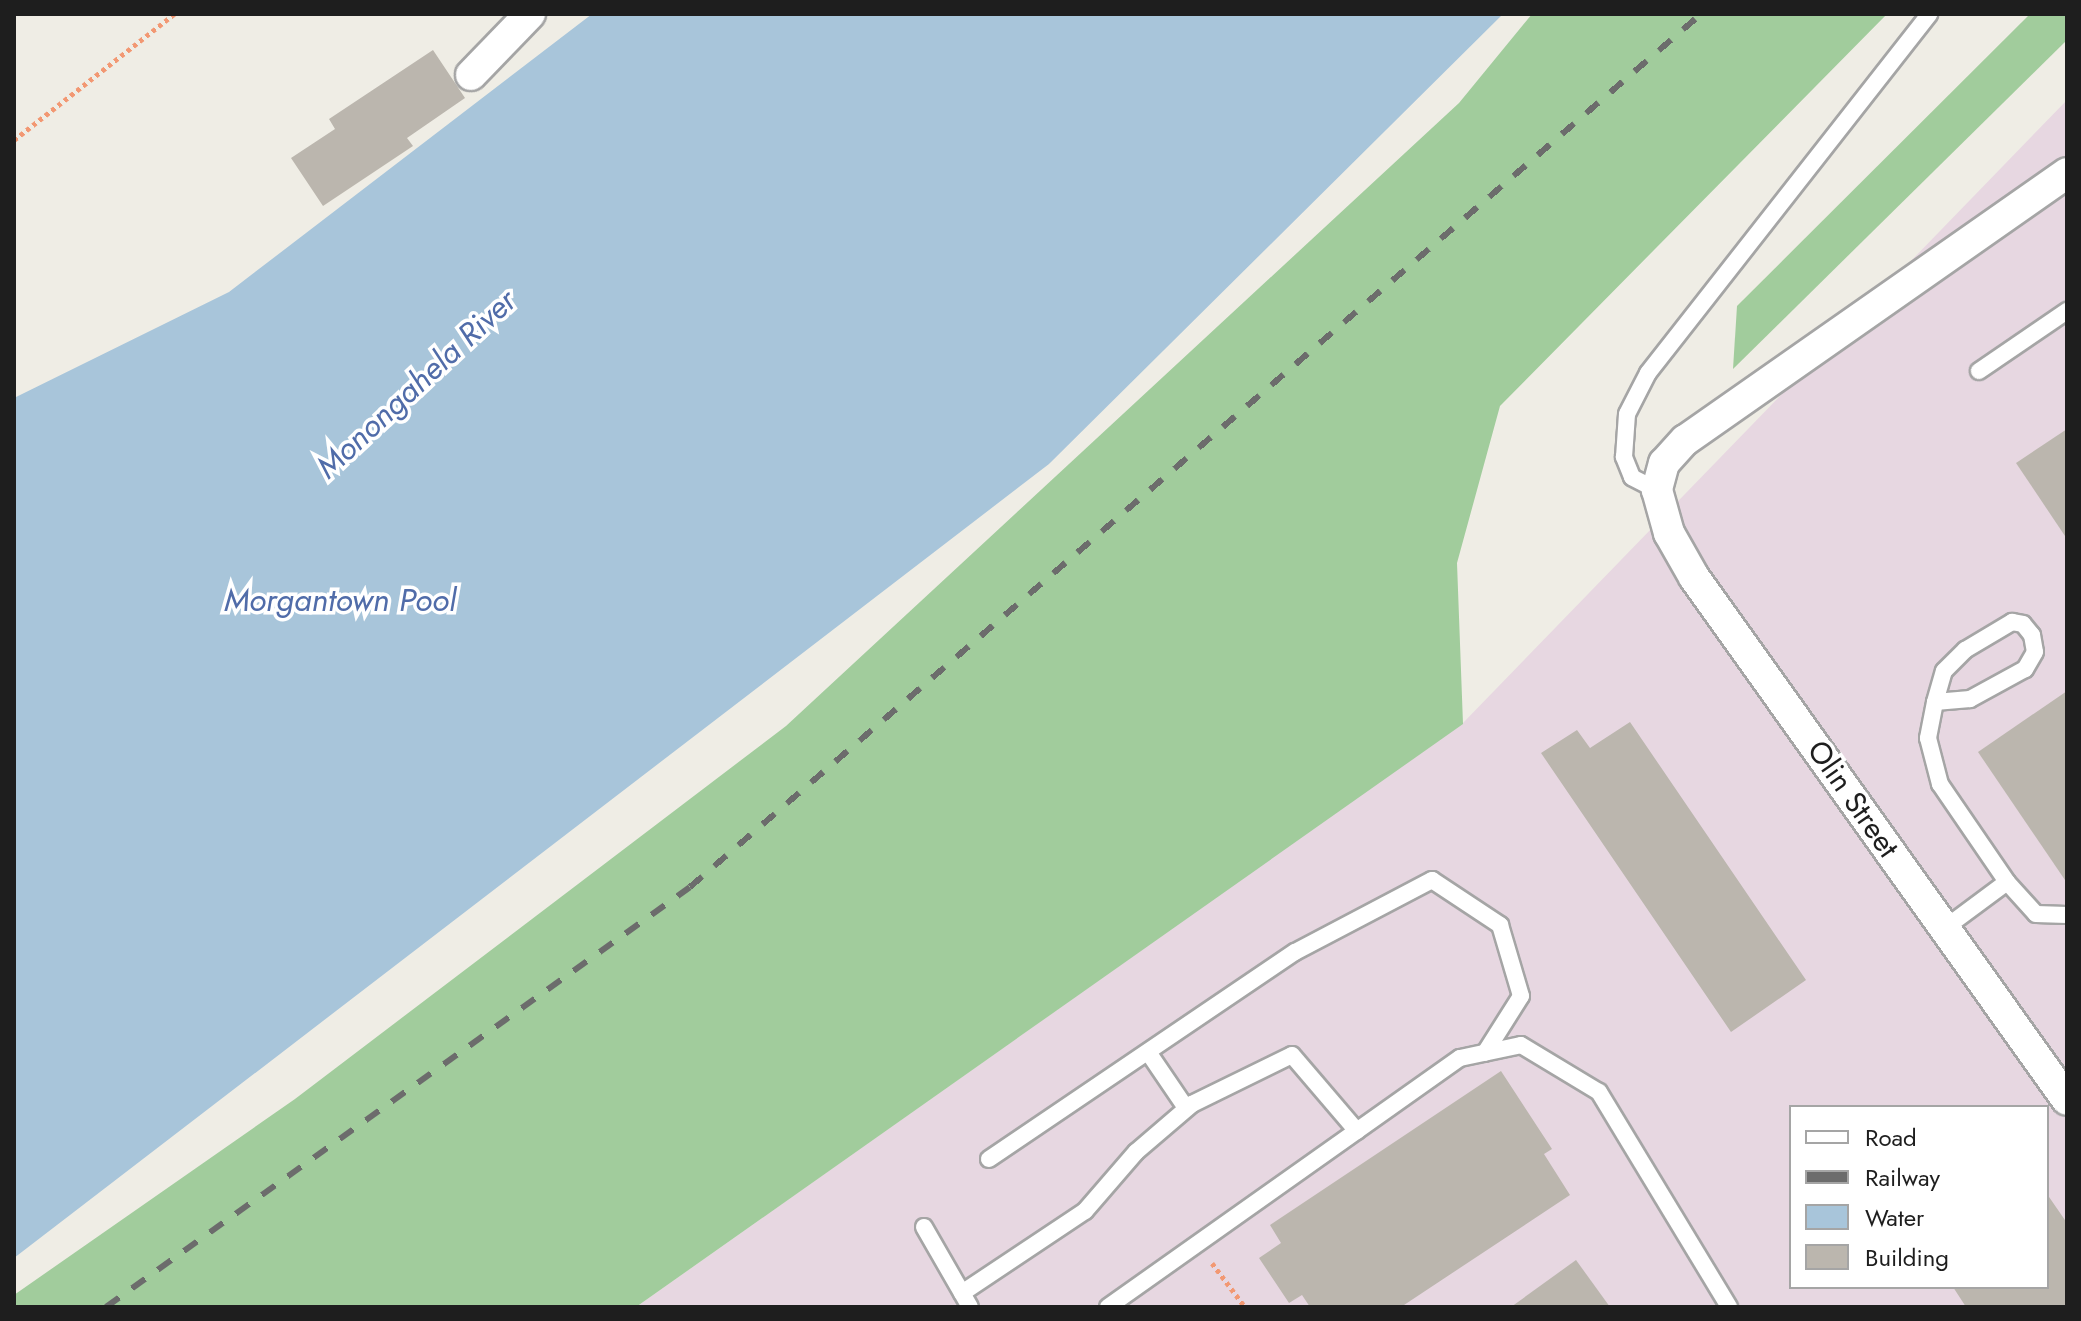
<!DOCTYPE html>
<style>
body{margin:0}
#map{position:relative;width:2081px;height:1321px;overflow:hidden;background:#efede5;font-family:Jost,sans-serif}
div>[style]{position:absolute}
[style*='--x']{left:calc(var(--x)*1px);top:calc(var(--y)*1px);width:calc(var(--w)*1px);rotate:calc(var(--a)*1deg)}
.industrial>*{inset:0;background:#e7d7e1}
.forest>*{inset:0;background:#a1cc9c}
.water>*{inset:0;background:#a8c5da}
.building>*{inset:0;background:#bbb6ae}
.path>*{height:5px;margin-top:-2.5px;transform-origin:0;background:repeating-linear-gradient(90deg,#f29873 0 4px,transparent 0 8px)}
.roads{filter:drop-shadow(2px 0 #a5a5a5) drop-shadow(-2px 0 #a5a5a5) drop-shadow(0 2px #a5a5a5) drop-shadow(0 -2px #a5a5a5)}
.service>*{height:16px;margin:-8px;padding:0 8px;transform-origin:8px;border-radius:8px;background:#fff}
.minor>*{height:30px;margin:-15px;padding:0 15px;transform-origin:15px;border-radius:15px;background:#fff}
.rail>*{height:6px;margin-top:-3px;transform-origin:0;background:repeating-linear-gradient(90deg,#6c6c6c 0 16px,transparent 0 32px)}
span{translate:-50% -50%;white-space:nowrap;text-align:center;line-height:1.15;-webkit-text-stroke:7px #fff;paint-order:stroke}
.street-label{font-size:30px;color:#1e1e1e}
.water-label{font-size:32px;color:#506ca9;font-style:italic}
.frame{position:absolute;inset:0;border:16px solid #1e1e1e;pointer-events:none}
.legend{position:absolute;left:1789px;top:1105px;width:260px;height:184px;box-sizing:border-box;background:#fff;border:2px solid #a5a5a5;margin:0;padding:10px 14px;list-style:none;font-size:24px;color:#1e1e1e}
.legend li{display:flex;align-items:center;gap:16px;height:40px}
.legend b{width:40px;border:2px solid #a5a5a5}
</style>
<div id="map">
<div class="industrial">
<div style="clip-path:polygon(evenodd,2067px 100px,2067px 1307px,636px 1307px,1462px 724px,2067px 100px,1791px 1107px,2047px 1107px,2047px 1287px,1791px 1287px,1791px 1107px)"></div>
</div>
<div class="forest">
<div style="clip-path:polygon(1532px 14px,1887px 14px,1500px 406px,1457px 563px,1463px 724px,636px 1307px,14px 1307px,14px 1295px,295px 1099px,786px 726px,1459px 103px)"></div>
<div style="clip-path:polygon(2030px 14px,2067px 14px,2067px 40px,1733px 369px,1737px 306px)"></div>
</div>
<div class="water">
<div style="clip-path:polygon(592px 14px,1503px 14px,1049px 464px,14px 1258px,14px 398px,229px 292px)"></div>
</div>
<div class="building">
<div style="clip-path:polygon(433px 50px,465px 98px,407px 138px,413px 146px,323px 206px,291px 158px,335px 129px,329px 119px)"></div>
<div style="clip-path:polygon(2067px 429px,2067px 539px,2016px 463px)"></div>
<div style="clip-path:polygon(2067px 691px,2067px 883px,1978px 752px)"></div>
<div style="clip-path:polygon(1630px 722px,1806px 980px,1731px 1032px,1541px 753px,1577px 730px,1590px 748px)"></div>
<div style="clip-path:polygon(1501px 1071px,1552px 1149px,1544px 1154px,1570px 1195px,1401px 1307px,1310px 1307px,1302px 1295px,1289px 1303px,1259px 1258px,1281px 1243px,1270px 1225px)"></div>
<div style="clip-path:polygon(2047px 1194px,2067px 1223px,2067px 1307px,1966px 1307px,1953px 1287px,2047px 1287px)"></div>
<div style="clip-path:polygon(1576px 1260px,1610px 1307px,1511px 1307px)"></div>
</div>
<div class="path">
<div style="--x:14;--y:140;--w:204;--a:-38.2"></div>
<div style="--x:1212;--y:1263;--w:55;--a:53.1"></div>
</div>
<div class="roads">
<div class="service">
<div style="--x:1979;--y:371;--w:107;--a:-34.3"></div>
<div style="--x:1657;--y:490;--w:28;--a:-153"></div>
<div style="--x:1632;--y:477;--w:22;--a:-112"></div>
<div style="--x:1624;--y:457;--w:43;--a:-86"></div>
<div style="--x:1627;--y:414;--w:46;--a:-62.9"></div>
<div style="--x:1648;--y:373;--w:456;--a:-51.9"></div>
<div style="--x:1935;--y:702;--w:32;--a:-74"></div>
<div style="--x:1944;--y:671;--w:30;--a:-45"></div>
<div style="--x:1965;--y:650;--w:55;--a:-30.8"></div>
<div style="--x:2012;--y:622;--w:11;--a:10"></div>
<div style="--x:2023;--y:624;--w:14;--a:51"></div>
<div style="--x:2032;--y:635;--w:17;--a:80"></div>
<div style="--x:2035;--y:652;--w:20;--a:120"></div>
<div style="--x:2025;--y:669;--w:63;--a:151.4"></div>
<div style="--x:1970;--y:699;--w:35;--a:175"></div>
<div style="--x:1935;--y:702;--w:37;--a:101"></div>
<div style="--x:1928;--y:738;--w:48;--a:75.4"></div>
<div style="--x:1940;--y:784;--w:119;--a:55.6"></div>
<div style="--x:2007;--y:882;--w:77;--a:143.4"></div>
<div style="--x:2007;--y:882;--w:43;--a:47.8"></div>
<div style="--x:2036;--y:914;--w:31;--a:2"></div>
<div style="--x:1148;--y:1052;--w:68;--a:55.8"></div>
<div style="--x:989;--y:1159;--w:369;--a:-34.1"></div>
<div style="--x:1295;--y:952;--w:155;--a:-27.7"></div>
<div style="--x:1432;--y:880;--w:82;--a:33.5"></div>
<div style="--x:1500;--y:925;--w:74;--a:73.5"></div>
<div style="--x:1521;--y:996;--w:67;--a:122.3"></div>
<div style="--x:924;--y:1227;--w:92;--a:60.1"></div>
<div style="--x:962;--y:1293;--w:148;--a:-33.7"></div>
<div style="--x:1085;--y:1211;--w:78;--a:-49.2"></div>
<div style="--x:1136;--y:1152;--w:74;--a:-40.6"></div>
<div style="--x:1192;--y:1104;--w:111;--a:-26.1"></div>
<div style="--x:1292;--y:1055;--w:100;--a:49.5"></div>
<div style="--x:1108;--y:1307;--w:431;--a:-35.3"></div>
<div style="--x:1460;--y:1058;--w:62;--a:-12"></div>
<div style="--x:1521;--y:1045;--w:91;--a:31.1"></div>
<div style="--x:1599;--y:1092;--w:251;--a:58.8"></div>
</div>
<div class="minor">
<div style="--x:471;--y:75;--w:85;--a:-46"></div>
<div style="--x:2067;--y:173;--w:466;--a:145"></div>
<div style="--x:1685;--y:440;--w:31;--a:132"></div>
<div style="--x:1664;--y:463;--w:28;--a:105"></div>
<div style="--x:1657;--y:490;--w:45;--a:74.4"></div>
<div style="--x:1669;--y:533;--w:51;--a:60.4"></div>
<div style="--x:1694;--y:577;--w:642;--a:54.5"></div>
</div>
</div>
<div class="rail">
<div style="--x:106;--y:1307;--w:719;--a:-35.72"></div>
<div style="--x:690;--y:887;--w:1336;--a:-40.81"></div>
</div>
<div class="street-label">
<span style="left:1853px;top:799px;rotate:55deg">Olin Street</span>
</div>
<div class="water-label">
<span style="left:416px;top:384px;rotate:-43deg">Monongahela River</span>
<span style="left:340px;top:600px">Morgantown Pool</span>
</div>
<div class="frame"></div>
<ul class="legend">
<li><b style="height:10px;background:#fff"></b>Road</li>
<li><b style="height:10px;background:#6c6c6c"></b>Railway</li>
<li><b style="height:22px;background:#a8c5da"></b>Water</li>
<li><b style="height:22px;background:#bbb6ae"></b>Building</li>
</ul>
</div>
